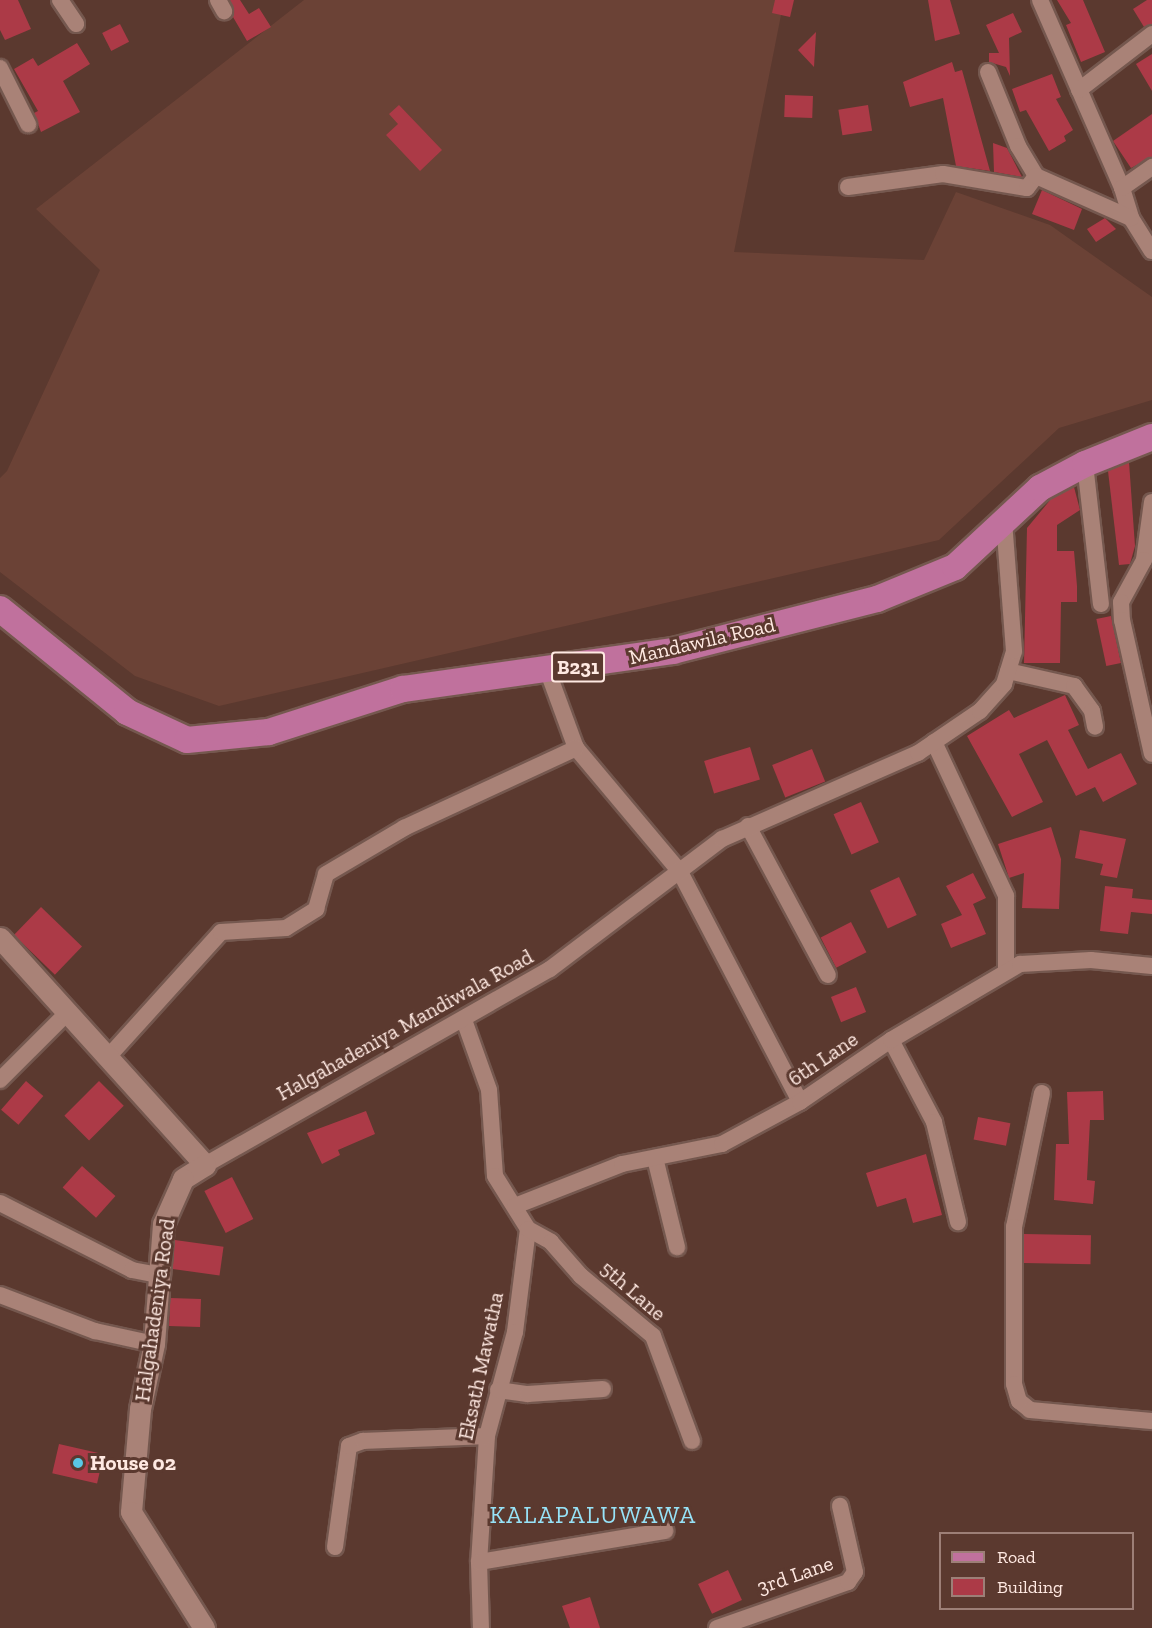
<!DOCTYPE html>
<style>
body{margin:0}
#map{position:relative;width:1152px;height:1628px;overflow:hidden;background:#5b392f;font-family:"Zilla Slab",serif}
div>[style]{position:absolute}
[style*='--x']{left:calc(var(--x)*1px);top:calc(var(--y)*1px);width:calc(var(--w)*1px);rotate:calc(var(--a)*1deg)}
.built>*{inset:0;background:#6b4236}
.building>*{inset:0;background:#ac3a47;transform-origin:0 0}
.roads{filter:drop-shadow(2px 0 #75584f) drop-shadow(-2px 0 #75584f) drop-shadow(0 2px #75584f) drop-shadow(0 -2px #75584f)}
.minor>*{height:16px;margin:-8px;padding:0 8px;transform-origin:8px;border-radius:8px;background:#a98277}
.tertiary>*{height:21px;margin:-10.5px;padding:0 10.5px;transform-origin:10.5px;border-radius:10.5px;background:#a98277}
.primary>*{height:26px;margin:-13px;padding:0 13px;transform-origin:13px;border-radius:13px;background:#c0719d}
.dots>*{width:16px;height:16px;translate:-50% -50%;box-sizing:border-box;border:3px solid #5b392f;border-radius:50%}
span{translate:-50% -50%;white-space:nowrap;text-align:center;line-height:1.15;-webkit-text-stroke:6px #5b392f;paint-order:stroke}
.shield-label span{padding:2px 4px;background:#5b392f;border:2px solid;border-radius:4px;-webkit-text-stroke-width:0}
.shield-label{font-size:20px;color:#ffe9e2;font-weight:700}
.street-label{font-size:21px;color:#ffe9e2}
.poi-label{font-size:21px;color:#ffe9e2;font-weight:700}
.left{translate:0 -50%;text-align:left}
.quarter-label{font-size:24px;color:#97e3f8;letter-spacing:1.5px}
.legend{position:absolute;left:939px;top:1532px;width:195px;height:78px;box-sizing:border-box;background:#5b392f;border:2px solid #9d7f77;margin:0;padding:8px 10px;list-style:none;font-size:18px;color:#ffe9e2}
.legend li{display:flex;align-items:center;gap:12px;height:30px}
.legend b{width:30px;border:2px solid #9d7f77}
</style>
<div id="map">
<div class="built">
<div style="clip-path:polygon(304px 0,784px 0,734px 252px,924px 260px,956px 192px,1050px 225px,1152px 297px,1152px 400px,1059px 428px,939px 540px,219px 706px,135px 676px,0 572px,0 478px,7px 471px,100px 270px,36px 209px)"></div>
</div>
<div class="building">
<div style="clip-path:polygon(0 0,18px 0,31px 29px,5px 40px,0 30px)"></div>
<div style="clip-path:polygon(230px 0,240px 0,249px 14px,259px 8px,271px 27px,247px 41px,233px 17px)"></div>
<div style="clip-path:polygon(775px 0,794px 0,790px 17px,772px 13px)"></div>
<div style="clip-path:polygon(928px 0,950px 0,960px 34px,935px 41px)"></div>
<div style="clip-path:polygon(1057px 0,1083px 0,1105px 52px,1081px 62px,1066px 25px,1071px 23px)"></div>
<div style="clip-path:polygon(1147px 0,1152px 0,1152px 24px,1144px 27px,1133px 9px)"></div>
<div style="clip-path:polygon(1013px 13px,1022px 32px,1009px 38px,1010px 76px,1006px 67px,989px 62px,989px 53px,999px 53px,986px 25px)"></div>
<div style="left:120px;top:24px;width:20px;height:20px;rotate:63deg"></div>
<div style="clip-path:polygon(816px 32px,814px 67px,798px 50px)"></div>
<div style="clip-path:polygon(77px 43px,90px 64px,63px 81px,80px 112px,41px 132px,34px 113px,38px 111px,14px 69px,33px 58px,38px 66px)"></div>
<div style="clip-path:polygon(1152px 54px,1152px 91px,1136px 64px)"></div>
<div style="clip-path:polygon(952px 62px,955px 72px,962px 70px,990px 171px,956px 166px,943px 98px,910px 107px,903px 82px)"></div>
<div style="clip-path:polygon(1052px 74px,1061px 97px,1056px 99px,1073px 130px,1064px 136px,1066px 141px,1049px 151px,1026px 110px,1020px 112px,1012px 89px)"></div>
<div style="left:785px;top:95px;width:28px;height:22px;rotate:2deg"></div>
<div style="clip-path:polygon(399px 105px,442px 150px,420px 171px,386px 135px,398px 124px,389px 114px)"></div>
<div style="left:868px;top:105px;width:26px;height:30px;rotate:81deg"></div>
<div style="clip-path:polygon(1152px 114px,1152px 157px,1131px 168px,1113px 141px)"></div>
<div style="clip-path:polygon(993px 143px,1007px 148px,1022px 177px,994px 172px)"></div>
<div style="clip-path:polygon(1042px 190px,1082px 209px,1074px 230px,1032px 214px)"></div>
<div style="clip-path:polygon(1105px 218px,1116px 229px,1096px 242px,1087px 229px)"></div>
<div style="clip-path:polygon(1129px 462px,1135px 546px,1130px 564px,1119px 565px,1108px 471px)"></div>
<div style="clip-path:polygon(1074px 487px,1080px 510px,1057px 525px,1057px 551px,1074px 551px,1077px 586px,1077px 602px,1061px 602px,1060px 663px,1024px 663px,1027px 528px,1051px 499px)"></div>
<div style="left:1111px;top:616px;width:48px;height:15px;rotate:78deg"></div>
<div style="clip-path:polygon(1065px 695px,1079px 725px,1068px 730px,1088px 769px,1121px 753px,1137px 784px,1103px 802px,1095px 787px,1076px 796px,1047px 740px,1019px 754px,1043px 802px,1012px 817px,967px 736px,1009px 710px,1014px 718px)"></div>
<div style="left:750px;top:747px;width:34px;height:48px;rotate:73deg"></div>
<div style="left:812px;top:749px;width:35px;height:43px;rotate:68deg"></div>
<div style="left:861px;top:802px;width:44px;height:30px;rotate:66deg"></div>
<div style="clip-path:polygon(1051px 827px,1061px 859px,1059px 909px,1022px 908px,1024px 873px,1009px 878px,998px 844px)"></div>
<div style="clip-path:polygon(1080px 830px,1126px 839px,1117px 878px,1100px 875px,1103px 864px,1075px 858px)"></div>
<div style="clip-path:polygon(973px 873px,986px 898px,973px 904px,986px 934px,951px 948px,941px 924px,962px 915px,946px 886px)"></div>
<div style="left:899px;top:877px;width:42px;height:32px;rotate:65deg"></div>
<div style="clip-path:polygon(1105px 886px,1133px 889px,1132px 898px,1152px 900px,1152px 914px,1131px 912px,1128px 934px,1100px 931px)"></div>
<div style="left:41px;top:907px;width:57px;height:39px;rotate:44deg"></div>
<div style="left:851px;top:922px;width:34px;height:34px;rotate:63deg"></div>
<div style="left:856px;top:987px;width:27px;height:27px;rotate:68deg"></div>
<div style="left:26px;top:1081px;width:23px;height:38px;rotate:41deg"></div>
<div style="left:99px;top:1081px;width:35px;height:49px;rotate:45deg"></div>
<div style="clip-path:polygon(1103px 1091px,1104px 1120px,1090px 1120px,1087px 1180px,1095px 1181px,1093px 1204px,1054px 1200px,1056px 1144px,1069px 1144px,1067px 1092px)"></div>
<div style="clip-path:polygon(366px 1111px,375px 1134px,338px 1150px,340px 1155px,322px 1164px,307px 1133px)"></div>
<div style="left:978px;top:1117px;width:33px;height:23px;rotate:11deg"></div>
<div style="clip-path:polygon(926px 1154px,942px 1215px,913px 1223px,906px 1198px,877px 1207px,866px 1173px)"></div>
<div style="left:82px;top:1166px;width:45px;height:29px;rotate:42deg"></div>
<div style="left:232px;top:1177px;width:47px;height:31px;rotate:63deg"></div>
<div style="left:1024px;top:1234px;width:67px;height:29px;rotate:1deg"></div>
<div style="left:175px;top:1240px;width:49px;height:29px;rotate:8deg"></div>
<div style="left:170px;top:1298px;width:31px;height:28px;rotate:2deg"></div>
<div style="left:59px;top:1444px;width:46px;height:30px;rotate:13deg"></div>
<div style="left:728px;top:1570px;width:33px;height:33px;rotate:65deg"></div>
<div style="clip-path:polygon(590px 1597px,600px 1628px,570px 1628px,562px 1606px)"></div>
</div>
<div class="roads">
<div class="minor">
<div style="--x:60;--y:0;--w:29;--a:56"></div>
<div style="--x:218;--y:0;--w:13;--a:61"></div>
<div style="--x:1040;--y:0;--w:205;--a:66.4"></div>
<div style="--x:1122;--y:188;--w:31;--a:73"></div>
<div style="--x:1131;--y:218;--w:39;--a:58"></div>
<div style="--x:0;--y:68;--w:63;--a:63.4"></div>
<div style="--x:988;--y:72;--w:80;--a:67.9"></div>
<div style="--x:1018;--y:146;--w:35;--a:59"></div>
<div style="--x:1079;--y:90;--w:92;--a:-37.5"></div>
<div style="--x:848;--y:187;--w:96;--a:-7.8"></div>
<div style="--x:943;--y:174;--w:85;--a:9.5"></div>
<div style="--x:1027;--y:188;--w:15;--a:-53"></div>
<div style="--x:1036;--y:176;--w:104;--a:23.9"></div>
<div style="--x:1122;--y:188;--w:37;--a:-35"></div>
<div style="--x:1085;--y:464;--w:141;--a:83.5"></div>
<div style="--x:1152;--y:502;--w:59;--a:97.9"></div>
<div style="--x:1144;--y:560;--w:48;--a:118.7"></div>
<div style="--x:1121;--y:602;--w:18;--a:87"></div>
<div style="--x:1122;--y:620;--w:137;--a:77.4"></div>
<div style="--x:1008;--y:671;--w:68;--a:12.8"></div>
<div style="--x:1074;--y:686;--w:31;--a:54"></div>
<div style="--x:1092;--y:711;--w:16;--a:79"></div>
<div style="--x:548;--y:672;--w:81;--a:69.8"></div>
<div style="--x:576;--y:748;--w:162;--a:50"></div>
<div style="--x:680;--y:872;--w:259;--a:62.4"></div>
<div style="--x:934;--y:742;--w:170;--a:64.9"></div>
<div style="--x:1006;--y:896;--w:75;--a:90"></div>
<div style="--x:748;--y:826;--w:169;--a:61.8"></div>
<div style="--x:464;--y:1020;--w:74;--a:70.3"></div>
<div style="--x:489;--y:1090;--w:86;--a:86"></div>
<div style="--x:495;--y:1176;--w:62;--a:58.1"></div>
<div style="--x:528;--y:1229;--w:104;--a:97.2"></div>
<div style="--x:515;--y:1332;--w:108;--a:105.1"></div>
<div style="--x:487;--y:1436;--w:126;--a:93.6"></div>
<div style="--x:479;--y:1562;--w:66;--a:88.3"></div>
<div style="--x:891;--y:1040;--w:93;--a:62.3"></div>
<div style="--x:934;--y:1122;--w:103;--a:76.5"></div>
<div style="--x:109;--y:1056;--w:167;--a:-47.9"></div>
<div style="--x:221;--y:932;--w:65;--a:-3.5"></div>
<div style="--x:286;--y:928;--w:36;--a:-32"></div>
<div style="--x:316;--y:909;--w:36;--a:-74"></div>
<div style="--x:326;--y:874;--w:91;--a:-30.5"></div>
<div style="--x:404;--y:828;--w:190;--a:-24.9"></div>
<div style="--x:0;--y:1080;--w:93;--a:-45"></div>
<div style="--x:1042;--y:1093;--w:137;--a:101.8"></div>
<div style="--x:1014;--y:1227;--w:157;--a:90"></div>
<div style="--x:1014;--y:1384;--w:18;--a:74"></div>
<div style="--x:1019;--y:1401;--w:14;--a:39"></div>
<div style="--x:1030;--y:1410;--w:122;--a:5.2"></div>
<div style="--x:655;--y:1158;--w:92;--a:76.1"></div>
<div style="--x:205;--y:1165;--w:397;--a:-29.6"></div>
<div style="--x:550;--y:969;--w:216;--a:-37.1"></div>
<div style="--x:722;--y:839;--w:214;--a:-23.7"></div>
<div style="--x:918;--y:753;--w:75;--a:-34.1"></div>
<div style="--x:980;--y:711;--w:36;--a:-48"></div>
<div style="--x:1004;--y:684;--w:34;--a:-73"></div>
<div style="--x:1014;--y:651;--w:130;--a:-94.4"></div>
<div style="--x:0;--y:1203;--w:148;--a:26.9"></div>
<div style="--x:132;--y:1270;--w:26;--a:11"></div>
<div style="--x:515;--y:1206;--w:115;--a:-21.4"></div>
<div style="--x:622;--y:1164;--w:102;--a:-11.3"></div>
<div style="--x:722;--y:1144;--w:89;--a:-28.3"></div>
<div style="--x:800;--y:1102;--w:110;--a:-34.3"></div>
<div style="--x:891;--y:1040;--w:150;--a:-30.5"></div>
<div style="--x:1020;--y:964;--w:71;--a:-3.2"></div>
<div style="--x:1091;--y:960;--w:61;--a:5.6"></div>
<div style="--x:528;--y:1229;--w:26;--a:29"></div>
<div style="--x:551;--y:1242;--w:45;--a:48.6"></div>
<div style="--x:581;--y:1276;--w:94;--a:39.8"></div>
<div style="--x:653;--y:1336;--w:112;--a:69.6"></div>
<div style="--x:0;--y:1295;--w:102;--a:20.8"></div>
<div style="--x:95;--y:1331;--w:60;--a:12.4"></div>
<div style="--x:498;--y:1390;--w:30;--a:8"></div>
<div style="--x:528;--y:1394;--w:75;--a:-3.8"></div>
<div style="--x:335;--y:1547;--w:102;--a:-82.1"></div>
<div style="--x:349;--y:1446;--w:15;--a:-20"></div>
<div style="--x:363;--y:1441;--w:124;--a:-2.3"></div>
<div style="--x:479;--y:1562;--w:189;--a:-9.5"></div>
<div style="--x:717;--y:1628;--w:139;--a:-19.3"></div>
<div style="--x:848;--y:1582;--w:12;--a:-55"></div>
<div style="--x:855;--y:1572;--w:68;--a:-102.8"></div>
</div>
<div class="tertiary">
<div style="--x:0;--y:938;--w:306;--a:47.9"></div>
<div style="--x:205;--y:1165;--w:26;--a:148"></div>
<div style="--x:183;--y:1179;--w:49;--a:114"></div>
<div style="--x:163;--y:1224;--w:120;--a:94.3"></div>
<div style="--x:154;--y:1344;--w:66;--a:102.2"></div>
<div style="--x:140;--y:1409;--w:103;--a:95"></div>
<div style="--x:131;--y:1512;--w:137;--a:57.8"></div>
</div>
<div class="primary">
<div style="--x:0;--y:609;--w:164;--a:39"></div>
<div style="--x:127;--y:712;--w:66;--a:25"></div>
<div style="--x:187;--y:740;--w:82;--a:-5.6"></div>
<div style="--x:269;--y:732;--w:141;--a:-17.8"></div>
<div style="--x:403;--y:689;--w:273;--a:-8"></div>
<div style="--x:673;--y:651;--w:211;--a:-14.3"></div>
<div style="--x:877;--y:599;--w:84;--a:-22.3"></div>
<div style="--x:955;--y:567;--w:116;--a:-42.9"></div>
<div style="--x:1040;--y:488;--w:51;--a:-28.1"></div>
<div style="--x:1085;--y:464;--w:72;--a:-21.9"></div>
</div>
</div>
<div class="dots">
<div style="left:78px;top:1463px;background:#59c8e5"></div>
</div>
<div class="shield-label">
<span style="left:578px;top:667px">B231</span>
</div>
<div class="street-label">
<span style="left:702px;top:641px;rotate:-13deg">Mandawila Road</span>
<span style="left:405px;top:1025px;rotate:-29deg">Halgahadeniya Mandiwala Road</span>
<span style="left:823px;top:1059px;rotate:-34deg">6th Lane</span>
<span style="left:633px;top:1291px;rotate:41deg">5th Lane</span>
<span style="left:155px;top:1310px;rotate:-82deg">Halgahadeniya Road</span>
<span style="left:481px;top:1366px;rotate:-78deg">Eksath Mawatha</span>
<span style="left:795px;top:1575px;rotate:-19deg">3rd Lane</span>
</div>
<div class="poi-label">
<span class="left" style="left:90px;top:1463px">House 02</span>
</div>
<div class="quarter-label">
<span style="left:593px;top:1515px">KALAPALUWAWA</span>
</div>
<ul class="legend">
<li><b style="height:8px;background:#c0719d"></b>Road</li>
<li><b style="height:16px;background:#ac3a47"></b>Building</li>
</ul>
</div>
